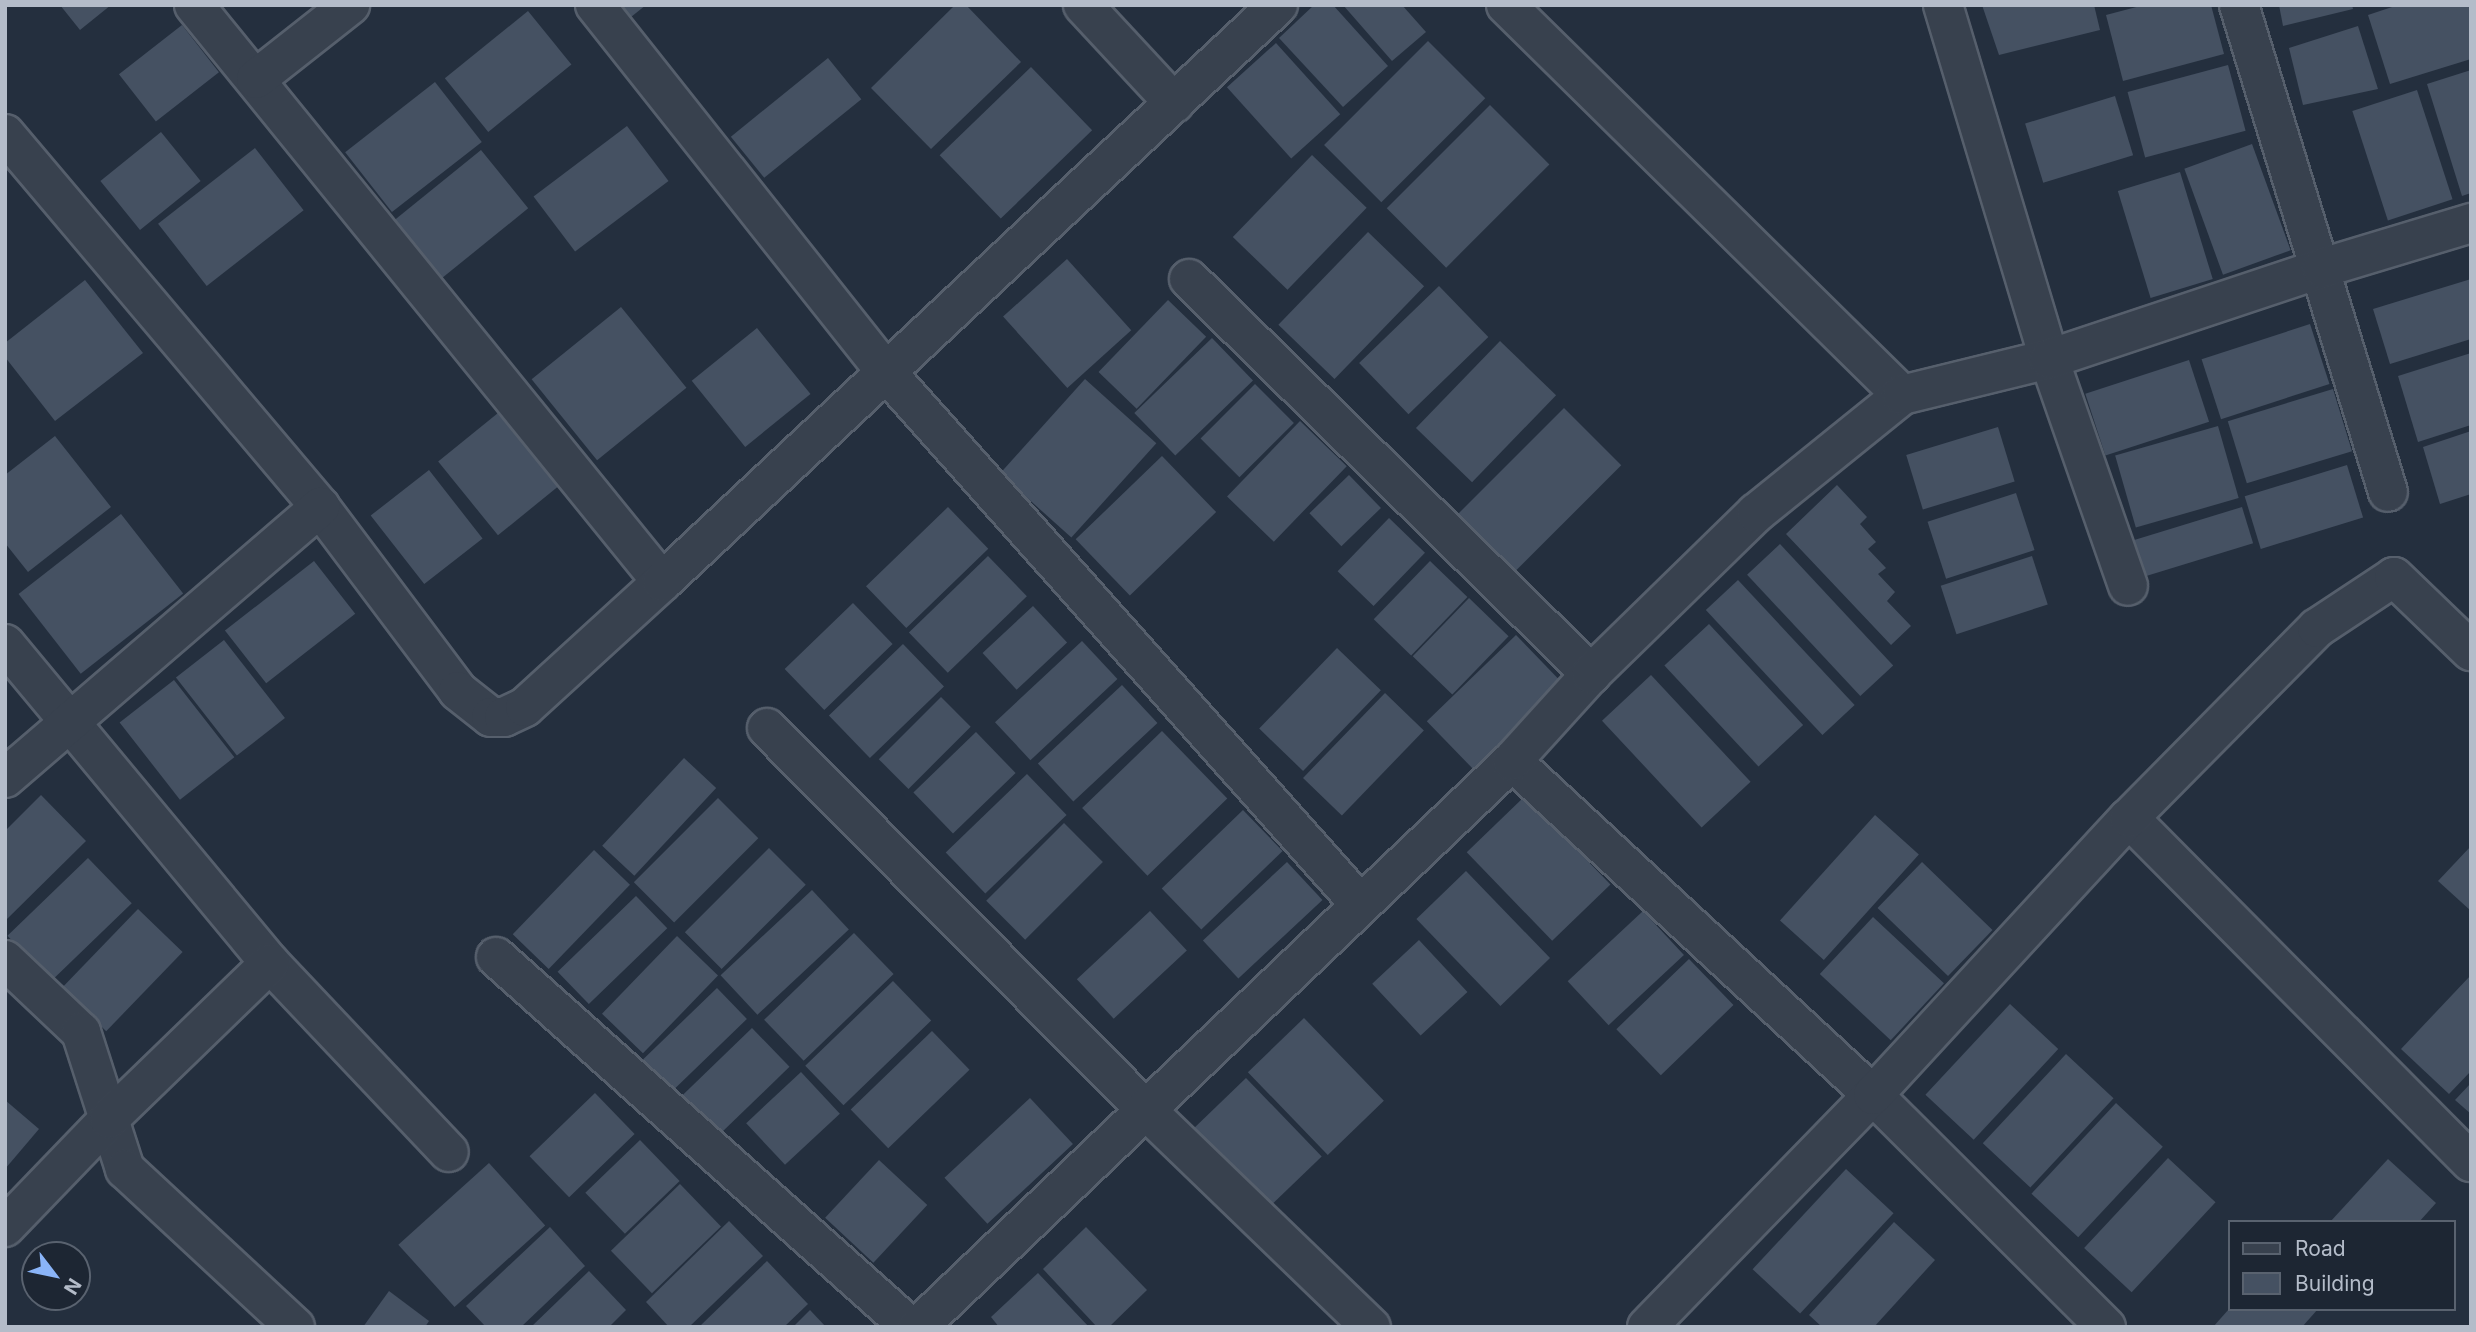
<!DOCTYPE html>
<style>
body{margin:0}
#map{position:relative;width:2476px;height:1332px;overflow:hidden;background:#242f3e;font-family:Inter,sans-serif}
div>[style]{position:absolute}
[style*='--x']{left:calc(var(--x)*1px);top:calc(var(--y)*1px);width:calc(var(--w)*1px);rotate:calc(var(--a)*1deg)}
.building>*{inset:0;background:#455162;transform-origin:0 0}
.roads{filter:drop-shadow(2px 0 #565f6c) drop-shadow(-2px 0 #565f6c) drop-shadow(0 2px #565f6c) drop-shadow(0 -2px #565f6c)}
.minor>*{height:38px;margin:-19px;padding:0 19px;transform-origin:19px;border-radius:19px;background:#38414e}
span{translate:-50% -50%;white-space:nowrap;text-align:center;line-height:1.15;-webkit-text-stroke:5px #1d2633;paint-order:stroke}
.frame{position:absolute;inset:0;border:7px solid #b4bcc9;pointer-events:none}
.legend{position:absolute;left:2228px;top:1220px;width:228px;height:91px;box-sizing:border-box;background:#1d2633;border:2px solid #59626f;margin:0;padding:9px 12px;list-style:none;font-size:21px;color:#b4bcc9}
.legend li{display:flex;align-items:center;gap:14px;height:35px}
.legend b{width:35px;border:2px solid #59626f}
.north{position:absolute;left:21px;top:1241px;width:70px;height:70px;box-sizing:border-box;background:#1d2633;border:2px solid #59626f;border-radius:50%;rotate:122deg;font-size:19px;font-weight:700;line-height:28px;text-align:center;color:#b4bcc9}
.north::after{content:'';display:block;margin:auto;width:24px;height:32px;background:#8ab4f8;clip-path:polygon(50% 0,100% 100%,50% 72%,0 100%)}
</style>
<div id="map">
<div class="building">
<div style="clip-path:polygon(60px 5px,111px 5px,80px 30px)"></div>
<div style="clip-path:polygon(613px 5px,646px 5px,626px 21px)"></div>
<div style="clip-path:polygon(955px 5px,966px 5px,1021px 62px,931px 149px,871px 88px)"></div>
<div style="clip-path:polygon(1314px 5px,1333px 5px,1388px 66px,1343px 107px,1279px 38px)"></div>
<div style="clip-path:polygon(1343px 5px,1402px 5px,1426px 32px,1392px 61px)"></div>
<div style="clip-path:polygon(1982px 5px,2094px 5px,2100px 30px,1999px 55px)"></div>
<div style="clip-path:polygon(2144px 5px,2211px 5px,2224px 54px,2123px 81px,2106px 15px)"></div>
<div style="clip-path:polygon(2279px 5px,2352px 5px,2353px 9px,2283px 26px)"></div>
<div style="clip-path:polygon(2398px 5px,2471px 5px,2471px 59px,2390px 84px,2368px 15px)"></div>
<div style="left:528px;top:11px;width:69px;height:107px;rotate:51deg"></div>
<div style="left:182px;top:25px;width:60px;height:80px;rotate:52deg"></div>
<div style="clip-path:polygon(2358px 26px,2378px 89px,2303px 105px,2289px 48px)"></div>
<div style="left:1428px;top:41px;width:81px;height:147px;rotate:45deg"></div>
<div style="left:1276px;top:43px;width:96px;height:66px;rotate:48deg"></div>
<div style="left:828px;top:58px;width:53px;height:125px;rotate:51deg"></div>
<div style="left:2228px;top:65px;width:68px;height:104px;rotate:75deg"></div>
<div style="left:1031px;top:67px;width:88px;height:127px;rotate:46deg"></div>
<div style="clip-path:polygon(2471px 70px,2471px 193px,2462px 196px,2427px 84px)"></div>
<div style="left:435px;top:82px;width:76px;height:114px;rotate:52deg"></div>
<div style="left:2417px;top:90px;width:115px;height:68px;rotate:72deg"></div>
<div style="left:2115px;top:96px;width:62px;height:94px;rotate:73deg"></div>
<div style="left:1490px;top:105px;width:84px;height:146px;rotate:45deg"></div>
<div style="left:627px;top:126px;width:69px;height:117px;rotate:53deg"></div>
<div style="left:161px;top:132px;width:63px;height:78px;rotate:51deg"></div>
<div style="left:2252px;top:144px;width:113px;height:72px;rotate:70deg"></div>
<div style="left:255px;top:148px;width:79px;height:123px;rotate:52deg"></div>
<div style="left:481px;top:150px;width:75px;height:112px;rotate:51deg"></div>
<div style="left:1312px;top:155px;width:76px;height:114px;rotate:44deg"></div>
<div style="left:2180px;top:172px;width:112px;height:65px;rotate:73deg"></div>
<div style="left:1368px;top:232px;width:78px;height:129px;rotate:44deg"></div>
<div style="left:1067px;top:259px;width:96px;height:86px;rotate:48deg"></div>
<div style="clip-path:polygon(2471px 279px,2471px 339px,2390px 364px,2373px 309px)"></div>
<div style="clip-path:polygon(85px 280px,143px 353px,55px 421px,5px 357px,5px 343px)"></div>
<div style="left:1439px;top:286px;width:71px;height:111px;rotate:46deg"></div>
<div style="left:1168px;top:300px;width:53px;height:100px;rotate:44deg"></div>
<div style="left:621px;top:307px;width:104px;height:115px;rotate:51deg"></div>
<div style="left:2310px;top:324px;width:63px;height:114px;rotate:72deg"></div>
<div style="left:757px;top:328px;width:85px;height:84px;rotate:51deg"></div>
<div style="left:1212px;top:338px;width:59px;height:108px;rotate:46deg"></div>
<div style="left:1500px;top:341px;width:78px;height:121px;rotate:44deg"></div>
<div style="clip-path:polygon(2471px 353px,2471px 425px,2418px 442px,2398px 376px)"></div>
<div style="left:2189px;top:360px;width:65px;height:109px;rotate:72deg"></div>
<div style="left:1085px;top:379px;width:96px;height:127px;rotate:42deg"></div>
<div style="left:1255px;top:384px;width:55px;height:77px;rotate:45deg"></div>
<div style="left:2333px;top:389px;width:65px;height:110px;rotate:73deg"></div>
<div style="left:1564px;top:408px;width:81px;height:157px;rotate:45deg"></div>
<div style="left:498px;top:413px;width:95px;height:77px;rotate:51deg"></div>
<div style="left:1300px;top:421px;width:65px;height:105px;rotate:44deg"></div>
<div style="left:2218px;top:426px;width:75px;height:107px;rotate:74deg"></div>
<div style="left:1998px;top:427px;width:57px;height:96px;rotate:73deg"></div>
<div style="clip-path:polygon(2471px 431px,2471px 494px,2440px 504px,2423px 447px)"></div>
<div style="clip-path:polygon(55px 436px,111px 507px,28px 572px,5px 543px,5px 475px)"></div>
<div style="left:1162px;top:456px;width:78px;height:120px;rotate:46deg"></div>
<div style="left:2347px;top:465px;width:55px;height:107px;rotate:73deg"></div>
<div style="left:429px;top:470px;width:87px;height:74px;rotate:52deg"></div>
<div style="left:1349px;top:475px;width:46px;height:55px;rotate:46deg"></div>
<div style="clip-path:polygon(1837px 485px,1867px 517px,1860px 524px,1876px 542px,1868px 549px,1886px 568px,1878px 574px,1895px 592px,1887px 601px,1911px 626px,1891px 645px,1786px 534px)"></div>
<div style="left:2016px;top:493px;width:60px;height:93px;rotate:72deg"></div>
<div style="left:948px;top:507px;width:58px;height:114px;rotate:46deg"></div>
<div style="left:2242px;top:507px;width:38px;height:116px;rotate:73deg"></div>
<div style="left:121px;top:514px;width:101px;height:130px;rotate:52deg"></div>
<div style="left:1389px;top:518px;width:50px;height:74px;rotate:44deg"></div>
<div style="left:1780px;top:544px;width:166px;height:45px;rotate:47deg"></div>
<div style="left:988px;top:556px;width:56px;height:110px;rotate:46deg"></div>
<div style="left:2032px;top:556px;width:51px;height:96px;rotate:72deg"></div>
<div style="left:314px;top:561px;width:67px;height:113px;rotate:52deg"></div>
<div style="left:1430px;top:561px;width:52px;height:81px;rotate:44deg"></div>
<div style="left:1738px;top:580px;width:171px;height:44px;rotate:47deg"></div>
<div style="left:1469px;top:598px;width:55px;height:81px;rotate:44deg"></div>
<div style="left:853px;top:603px;width:57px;height:95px;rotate:46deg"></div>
<div style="left:1033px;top:606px;width:50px;height:69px;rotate:47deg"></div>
<div style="left:1709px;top:624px;width:138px;height:61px;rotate:47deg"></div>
<div style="left:1516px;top:635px;width:67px;height:124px;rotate:46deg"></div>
<div style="left:224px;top:640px;width:99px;height:61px;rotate:52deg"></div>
<div style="left:1082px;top:641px;width:52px;height:119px;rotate:47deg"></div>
<div style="left:903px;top:644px;width:59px;height:103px;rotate:46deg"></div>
<div style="left:1337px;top:648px;width:61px;height:112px;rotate:44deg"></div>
<div style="left:1651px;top:675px;width:146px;height:67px;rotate:47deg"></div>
<div style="left:174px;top:680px;width:98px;height:69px;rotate:52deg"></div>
<div style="left:1122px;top:685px;width:52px;height:115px;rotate:47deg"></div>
<div style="left:1385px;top:693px;width:54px;height:118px;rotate:44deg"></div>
<div style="left:941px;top:697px;width:42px;height:88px;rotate:45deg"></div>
<div style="left:1162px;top:731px;width:94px;height:111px;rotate:46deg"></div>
<div style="left:976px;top:732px;width:57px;height:87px;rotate:46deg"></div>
<div style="left:684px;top:758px;width:44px;height:120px;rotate:43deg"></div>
<div style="left:1027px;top:774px;width:57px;height:113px;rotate:46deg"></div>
<div style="clip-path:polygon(41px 795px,86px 841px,5px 921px,5px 831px)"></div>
<div style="left:1525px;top:796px;width:123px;height:81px;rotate:46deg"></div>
<div style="left:718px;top:798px;width:57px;height:119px;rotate:45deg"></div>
<div style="left:1243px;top:810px;width:57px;height:113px;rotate:46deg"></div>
<div style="left:1875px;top:815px;width:59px;height:142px;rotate:42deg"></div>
<div style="left:1064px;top:823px;width:55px;height:110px;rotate:45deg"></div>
<div style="clip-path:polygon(2471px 846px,2471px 911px,2438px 881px)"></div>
<div style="left:769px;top:848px;width:52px;height:119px;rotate:45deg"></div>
<div style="left:594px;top:850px;width:50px;height:117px;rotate:44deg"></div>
<div style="left:88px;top:858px;width:63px;height:112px;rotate:46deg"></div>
<div style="left:1287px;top:862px;width:52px;height:115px;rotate:47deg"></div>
<div style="left:1922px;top:862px;width:98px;height:64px;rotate:44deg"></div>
<div style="left:1466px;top:871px;width:121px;height:69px;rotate:46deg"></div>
<div style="left:812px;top:890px;width:54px;height:125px;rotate:47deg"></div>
<div style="left:636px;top:896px;width:45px;height:109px;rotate:46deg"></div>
<div style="left:138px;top:909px;width:62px;height:110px;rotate:44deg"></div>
<div style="left:1150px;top:911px;width:54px;height:100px;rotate:47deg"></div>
<div style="left:1643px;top:911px;width:60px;height:103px;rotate:47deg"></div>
<div style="left:1873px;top:917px;width:97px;height:78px;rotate:43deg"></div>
<div style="left:854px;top:933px;width:57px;height:125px;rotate:46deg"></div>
<div style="left:677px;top:936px;width:57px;height:108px;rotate:44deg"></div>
<div style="left:1419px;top:940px;width:71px;height:64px;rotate:47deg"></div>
<div style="left:1689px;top:959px;width:64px;height:101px;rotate:46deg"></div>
<div style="clip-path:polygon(2471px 975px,2471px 1071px,2449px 1094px,2401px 1049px)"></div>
<div style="left:893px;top:981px;width:55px;height:122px;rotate:46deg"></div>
<div style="left:717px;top:988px;width:43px;height:104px;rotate:46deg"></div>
<div style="left:2010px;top:1004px;width:66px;height:124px;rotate:43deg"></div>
<div style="left:1304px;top:1018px;width:115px;height:78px;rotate:46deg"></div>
<div style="left:752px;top:1028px;width:54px;height:101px;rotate:46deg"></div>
<div style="left:932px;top:1031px;width:54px;height:113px;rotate:46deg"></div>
<div style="left:2066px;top:1054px;width:65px;height:122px;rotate:43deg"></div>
<div style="left:801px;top:1072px;width:57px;height:75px;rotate:47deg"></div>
<div style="left:1246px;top:1078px;width:109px;height:75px;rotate:46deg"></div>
<div style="clip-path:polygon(2471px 1083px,2471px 1114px,2455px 1100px)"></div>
<div style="left:595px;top:1093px;width:57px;height:91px;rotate:46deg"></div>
<div style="left:1030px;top:1098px;width:63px;height:117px;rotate:47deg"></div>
<div style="clip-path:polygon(5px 1100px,39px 1129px,5px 1169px)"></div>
<div style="left:2116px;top:1103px;width:64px;height:124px;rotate:43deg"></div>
<div style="left:640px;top:1140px;width:57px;height:76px;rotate:46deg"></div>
<div style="left:2168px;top:1158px;width:65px;height:123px;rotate:43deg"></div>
<div style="clip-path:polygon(2388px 1159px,2436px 1203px,2419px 1222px,2330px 1222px)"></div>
<div style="left:879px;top:1160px;width:66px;height:79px;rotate:43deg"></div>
<div style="left:489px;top:1163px;width:84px;height:122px;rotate:48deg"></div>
<div style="left:1846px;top:1169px;width:65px;height:137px;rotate:43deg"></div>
<div style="left:680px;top:1184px;width:59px;height:96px;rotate:46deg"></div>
<div style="clip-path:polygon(729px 1221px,763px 1256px,689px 1327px,669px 1327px,646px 1302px)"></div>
<div style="clip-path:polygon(1894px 1222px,1935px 1260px,1874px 1327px,1822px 1327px,1809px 1315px)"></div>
<div style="clip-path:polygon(550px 1227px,585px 1266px,521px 1327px,486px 1327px,466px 1306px)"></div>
<div style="clip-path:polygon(1086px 1227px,1147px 1290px,1109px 1327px,1097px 1327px,1043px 1269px)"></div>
<div style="clip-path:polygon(767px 1261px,808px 1304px,784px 1327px,699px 1327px)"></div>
<div style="clip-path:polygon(589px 1271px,626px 1310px,609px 1327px,531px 1327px)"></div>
<div style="clip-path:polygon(1038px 1273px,1089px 1327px,999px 1327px,991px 1317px)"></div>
<div style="clip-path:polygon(389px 1291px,429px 1321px,425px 1327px,363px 1327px)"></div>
<div style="clip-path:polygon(2229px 1309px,2318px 1309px,2302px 1327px,2213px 1327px)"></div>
<div style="clip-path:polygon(810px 1310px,826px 1327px,793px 1327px)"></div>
</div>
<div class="roads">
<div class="minor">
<div style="--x:194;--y:5;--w:743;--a:50.95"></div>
<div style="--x:595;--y:5;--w:468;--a:51.6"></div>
<div style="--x:886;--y:372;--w:713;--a:48.3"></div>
<div style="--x:1083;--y:5;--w:134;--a:47.1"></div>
<div style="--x:1506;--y:5;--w:556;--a:44.56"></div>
<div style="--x:1943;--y:5;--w:370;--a:73.3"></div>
<div style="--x:2049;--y:359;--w:240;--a:70.8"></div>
<div style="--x:2239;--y:5;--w:509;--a:72.99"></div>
<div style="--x:256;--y:79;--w:120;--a:-38.2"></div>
<div style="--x:5;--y:134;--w:488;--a:49.8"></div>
<div style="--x:320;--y:507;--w:230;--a:53.1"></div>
<div style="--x:458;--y:691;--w:42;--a:38.2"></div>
<div style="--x:491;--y:717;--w:13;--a:0"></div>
<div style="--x:504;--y:717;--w:23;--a:-25"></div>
<div style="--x:525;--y:707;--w:185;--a:-42.4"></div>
<div style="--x:662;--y:582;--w:844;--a:-43.13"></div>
<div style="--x:1189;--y:279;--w:564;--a:44.5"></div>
<div style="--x:5;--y:644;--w:415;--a:50.3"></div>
<div style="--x:270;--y:963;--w:260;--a:46.6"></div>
<div style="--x:767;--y:728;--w:537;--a:45.23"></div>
<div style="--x:1145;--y:1109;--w:314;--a:44"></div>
<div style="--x:1512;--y:761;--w:492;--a:42.8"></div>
<div style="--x:1873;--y:1095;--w:329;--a:44.9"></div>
<div style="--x:5;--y:778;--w:416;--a:-40.7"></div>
<div style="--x:2129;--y:818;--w:485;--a:45.2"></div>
<div style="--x:496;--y:957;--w:555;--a:41.79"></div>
<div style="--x:5;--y:960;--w:105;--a:43.5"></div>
<div style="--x:81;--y:1032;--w:144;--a:72.2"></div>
<div style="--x:125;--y:1169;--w:232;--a:42.9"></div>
<div style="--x:5;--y:1227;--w:150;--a:-46.1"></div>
<div style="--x:109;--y:1119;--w:224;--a:-44.1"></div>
<div style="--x:918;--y:1327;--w:820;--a:-43.62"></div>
<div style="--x:1512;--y:761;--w:118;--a:-47.8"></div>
<div style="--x:1591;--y:674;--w:231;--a:-44.3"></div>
<div style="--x:1756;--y:513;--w:188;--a:-38.9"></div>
<div style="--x:1902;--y:395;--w:151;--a:-13.8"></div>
<div style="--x:2049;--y:359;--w:288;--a:-18.4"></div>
<div style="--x:2322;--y:268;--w:156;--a:-16.8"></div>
<div style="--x:1647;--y:1327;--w:324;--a:-45.8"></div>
<div style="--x:1873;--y:1095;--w:377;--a:-47.3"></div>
<div style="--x:2129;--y:818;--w:267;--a:-45.3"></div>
<div style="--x:2317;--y:628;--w:92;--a:-33.5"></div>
<div style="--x:2394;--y:577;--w:107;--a:43.9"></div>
</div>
</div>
<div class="frame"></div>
<ul class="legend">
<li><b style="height:9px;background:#38414e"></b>Road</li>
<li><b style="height:19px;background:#455162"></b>Building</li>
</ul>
<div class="north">N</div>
</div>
